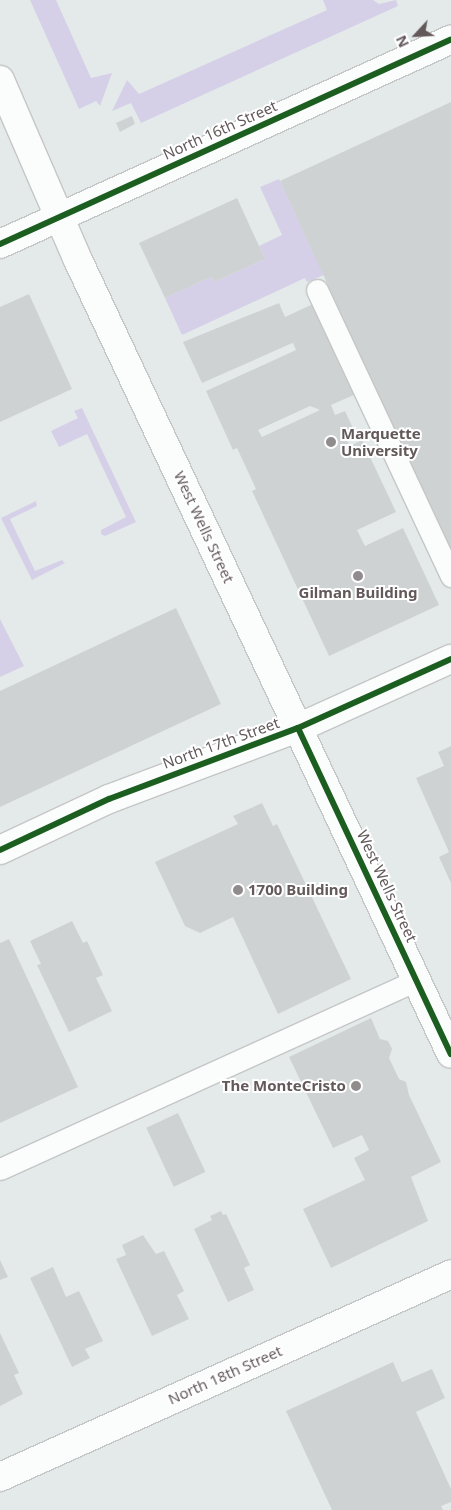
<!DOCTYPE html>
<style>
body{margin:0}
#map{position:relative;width:451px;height:1510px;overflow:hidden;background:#e4eaea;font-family:"Noto Sans",sans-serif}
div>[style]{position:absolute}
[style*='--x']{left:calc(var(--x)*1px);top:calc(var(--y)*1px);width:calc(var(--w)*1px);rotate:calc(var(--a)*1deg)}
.green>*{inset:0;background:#d5d0e8}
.building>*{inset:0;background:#ced2d2;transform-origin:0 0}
.roads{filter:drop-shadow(1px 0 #c5c6c6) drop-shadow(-1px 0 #c5c6c6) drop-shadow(0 1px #c5c6c6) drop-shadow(0 -1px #c5c6c6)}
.lane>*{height:21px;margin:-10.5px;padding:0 10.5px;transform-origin:10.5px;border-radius:10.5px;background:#fbfcfc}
.street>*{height:28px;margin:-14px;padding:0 14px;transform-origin:14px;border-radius:14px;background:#fbfcfc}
.secondary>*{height:28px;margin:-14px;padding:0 14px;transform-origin:14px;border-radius:14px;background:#fbfcfc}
.cycleway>*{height:6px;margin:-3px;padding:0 3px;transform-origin:3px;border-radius:3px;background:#1b5e20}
.dots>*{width:14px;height:14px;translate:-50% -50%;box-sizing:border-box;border:2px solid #fff;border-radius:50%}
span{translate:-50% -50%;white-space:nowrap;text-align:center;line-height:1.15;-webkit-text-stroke:4px #fff;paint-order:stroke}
.street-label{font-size:15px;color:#63595b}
.poi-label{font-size:15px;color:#63595b;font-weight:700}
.left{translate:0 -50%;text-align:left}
.right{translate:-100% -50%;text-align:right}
.north{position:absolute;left:391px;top:10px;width:50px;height:50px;-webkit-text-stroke:4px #fff;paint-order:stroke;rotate:245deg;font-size:14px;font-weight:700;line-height:20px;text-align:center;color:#63595b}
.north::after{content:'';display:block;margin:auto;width:18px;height:22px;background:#63595b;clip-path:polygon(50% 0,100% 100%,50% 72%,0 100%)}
</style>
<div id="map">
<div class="green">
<div style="clip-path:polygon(30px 0,56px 0,91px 78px,112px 73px,100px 106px,96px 101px,79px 109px)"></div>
<div style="clip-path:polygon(323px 0,373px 0,379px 4px,396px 0,398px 6px,141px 123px,131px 103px,112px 111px,127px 80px,139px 94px,327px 10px)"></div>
<div style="clip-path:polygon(279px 179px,324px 275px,307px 282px,305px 278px,182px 335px,165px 298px,211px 277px,214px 282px,265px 259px,259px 246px,282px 235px,260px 187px)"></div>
<div style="clip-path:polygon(82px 408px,136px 522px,105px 536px,101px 534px,101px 530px,126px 517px,87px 434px,59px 447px,51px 431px,78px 418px,74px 411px)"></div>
<div style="clip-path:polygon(36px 501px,37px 506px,10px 519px,35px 571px,62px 560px,65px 563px,32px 580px,1px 518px)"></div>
<div style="clip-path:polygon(0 619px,24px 666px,0 677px)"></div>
</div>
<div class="building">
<div style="clip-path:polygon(451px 102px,451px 552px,280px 181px)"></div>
<div style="clip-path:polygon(132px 116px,135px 124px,120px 132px,116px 123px)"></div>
<div style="clip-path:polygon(237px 198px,265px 259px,214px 282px,211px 277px,165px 298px,139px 243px)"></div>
<div style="clip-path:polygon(29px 294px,72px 389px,0 422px,0 307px)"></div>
<div style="clip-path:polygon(evenodd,279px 303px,285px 317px,315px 303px,356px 394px,331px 405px,335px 415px,345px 411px,357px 437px,347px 441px,350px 446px,362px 440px,396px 512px,357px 530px,365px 546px,403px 528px,439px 605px,329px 656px,252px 491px,256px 489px,237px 448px,233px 450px,206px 391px,296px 350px,293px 343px,297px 341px,202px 383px,183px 342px,279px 303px,310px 406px,320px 410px,262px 437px,258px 430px,310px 406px)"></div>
<div style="clip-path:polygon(176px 608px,221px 704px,0 807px,0 691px)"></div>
<div style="clip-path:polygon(451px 746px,451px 883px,439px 857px,449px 852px,416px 778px,444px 766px,438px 752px)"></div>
<div style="clip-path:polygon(262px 803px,273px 826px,277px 824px,351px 979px,278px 1014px,233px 917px,200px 933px,185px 926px,155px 862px,238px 824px,233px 816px)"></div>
<div style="clip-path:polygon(72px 921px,83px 943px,87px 941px,103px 975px,96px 978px,112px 1011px,69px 1032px,37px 965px,41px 964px,30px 941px)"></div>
<div style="clip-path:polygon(9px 939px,78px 1087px,0 1123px,0 943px)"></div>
<div style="clip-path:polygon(371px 1018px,380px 1039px,388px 1041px,392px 1049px,389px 1058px,399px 1079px,406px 1082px,409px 1095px,441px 1162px,411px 1177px,428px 1221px,331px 1268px,303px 1209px,365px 1180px,354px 1158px,369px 1150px,362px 1135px,333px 1148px,289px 1057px)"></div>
<div style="left:178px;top:1113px;width:65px;height:35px;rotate:65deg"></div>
<div style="clip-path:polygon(221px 1211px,223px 1215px,226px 1214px,250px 1265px,244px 1268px,254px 1290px,228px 1302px,194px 1229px,212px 1220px,210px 1216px)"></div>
<div style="clip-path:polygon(143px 1235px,156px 1254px,164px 1251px,184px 1291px,177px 1295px,189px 1319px,152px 1336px,116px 1259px,126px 1255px,122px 1245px)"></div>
<div style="clip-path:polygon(0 1260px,8px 1277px,0 1280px)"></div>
<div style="clip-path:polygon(53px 1267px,66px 1297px,79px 1291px,103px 1341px,85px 1349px,90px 1358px,72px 1367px,30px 1278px)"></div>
<div style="clip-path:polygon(0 1333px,19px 1373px,14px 1375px,23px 1394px,0 1406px)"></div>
<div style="clip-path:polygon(393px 1362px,402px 1382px,432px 1369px,445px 1398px,416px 1412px,451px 1489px,451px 1502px,441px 1506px,443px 1510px,332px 1510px,286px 1411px)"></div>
</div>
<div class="roads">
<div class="lane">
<div style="--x:317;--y:290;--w:316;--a:64.9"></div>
<div style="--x:0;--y:1169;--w:458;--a:-24.4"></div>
</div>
<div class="street">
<div style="--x:0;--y:1477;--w:495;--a:-24.2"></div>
</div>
<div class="secondary">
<div style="--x:0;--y:80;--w:194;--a:66.6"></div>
<div style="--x:77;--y:258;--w:879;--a:64.83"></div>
<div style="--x:0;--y:244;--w:495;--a:-24.4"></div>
<div style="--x:0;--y:850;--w:120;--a:-25.1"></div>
<div style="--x:109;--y:799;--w:202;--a:-20.6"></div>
<div style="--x:298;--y:728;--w:168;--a:-24.3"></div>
</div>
</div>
<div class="cycleway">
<div style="--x:0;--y:244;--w:495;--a:-24.4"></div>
<div style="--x:298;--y:728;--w:360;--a:64.9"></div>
<div style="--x:0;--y:850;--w:120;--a:-25.1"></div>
<div style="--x:109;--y:799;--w:202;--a:-20.6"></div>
<div style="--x:298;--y:728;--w:168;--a:-24.3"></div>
</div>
<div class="dots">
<div style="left:331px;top:442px;background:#908c8d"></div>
<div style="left:358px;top:576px;background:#908c8d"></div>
<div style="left:238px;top:890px;background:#908c8d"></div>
<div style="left:356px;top:1086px;background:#908c8d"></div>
</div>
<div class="street-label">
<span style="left:220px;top:130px;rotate:-24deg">North 16th Street</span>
<span style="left:204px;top:527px;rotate:65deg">West Wells Street</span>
<span style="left:221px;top:743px;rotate:-20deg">North 17th Street</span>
<span style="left:387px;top:886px;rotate:65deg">West Wells Street</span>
<span style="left:225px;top:1375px;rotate:-24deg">North 18th Street</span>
</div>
<div class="poi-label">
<span class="left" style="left:341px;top:442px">Marquette<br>University</span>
<span style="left:358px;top:593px">Gilman Building</span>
<span class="left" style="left:248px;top:890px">1700 Building</span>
<span class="right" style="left:346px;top:1086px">The MonteCristo</span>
</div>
<div class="north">N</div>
</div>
